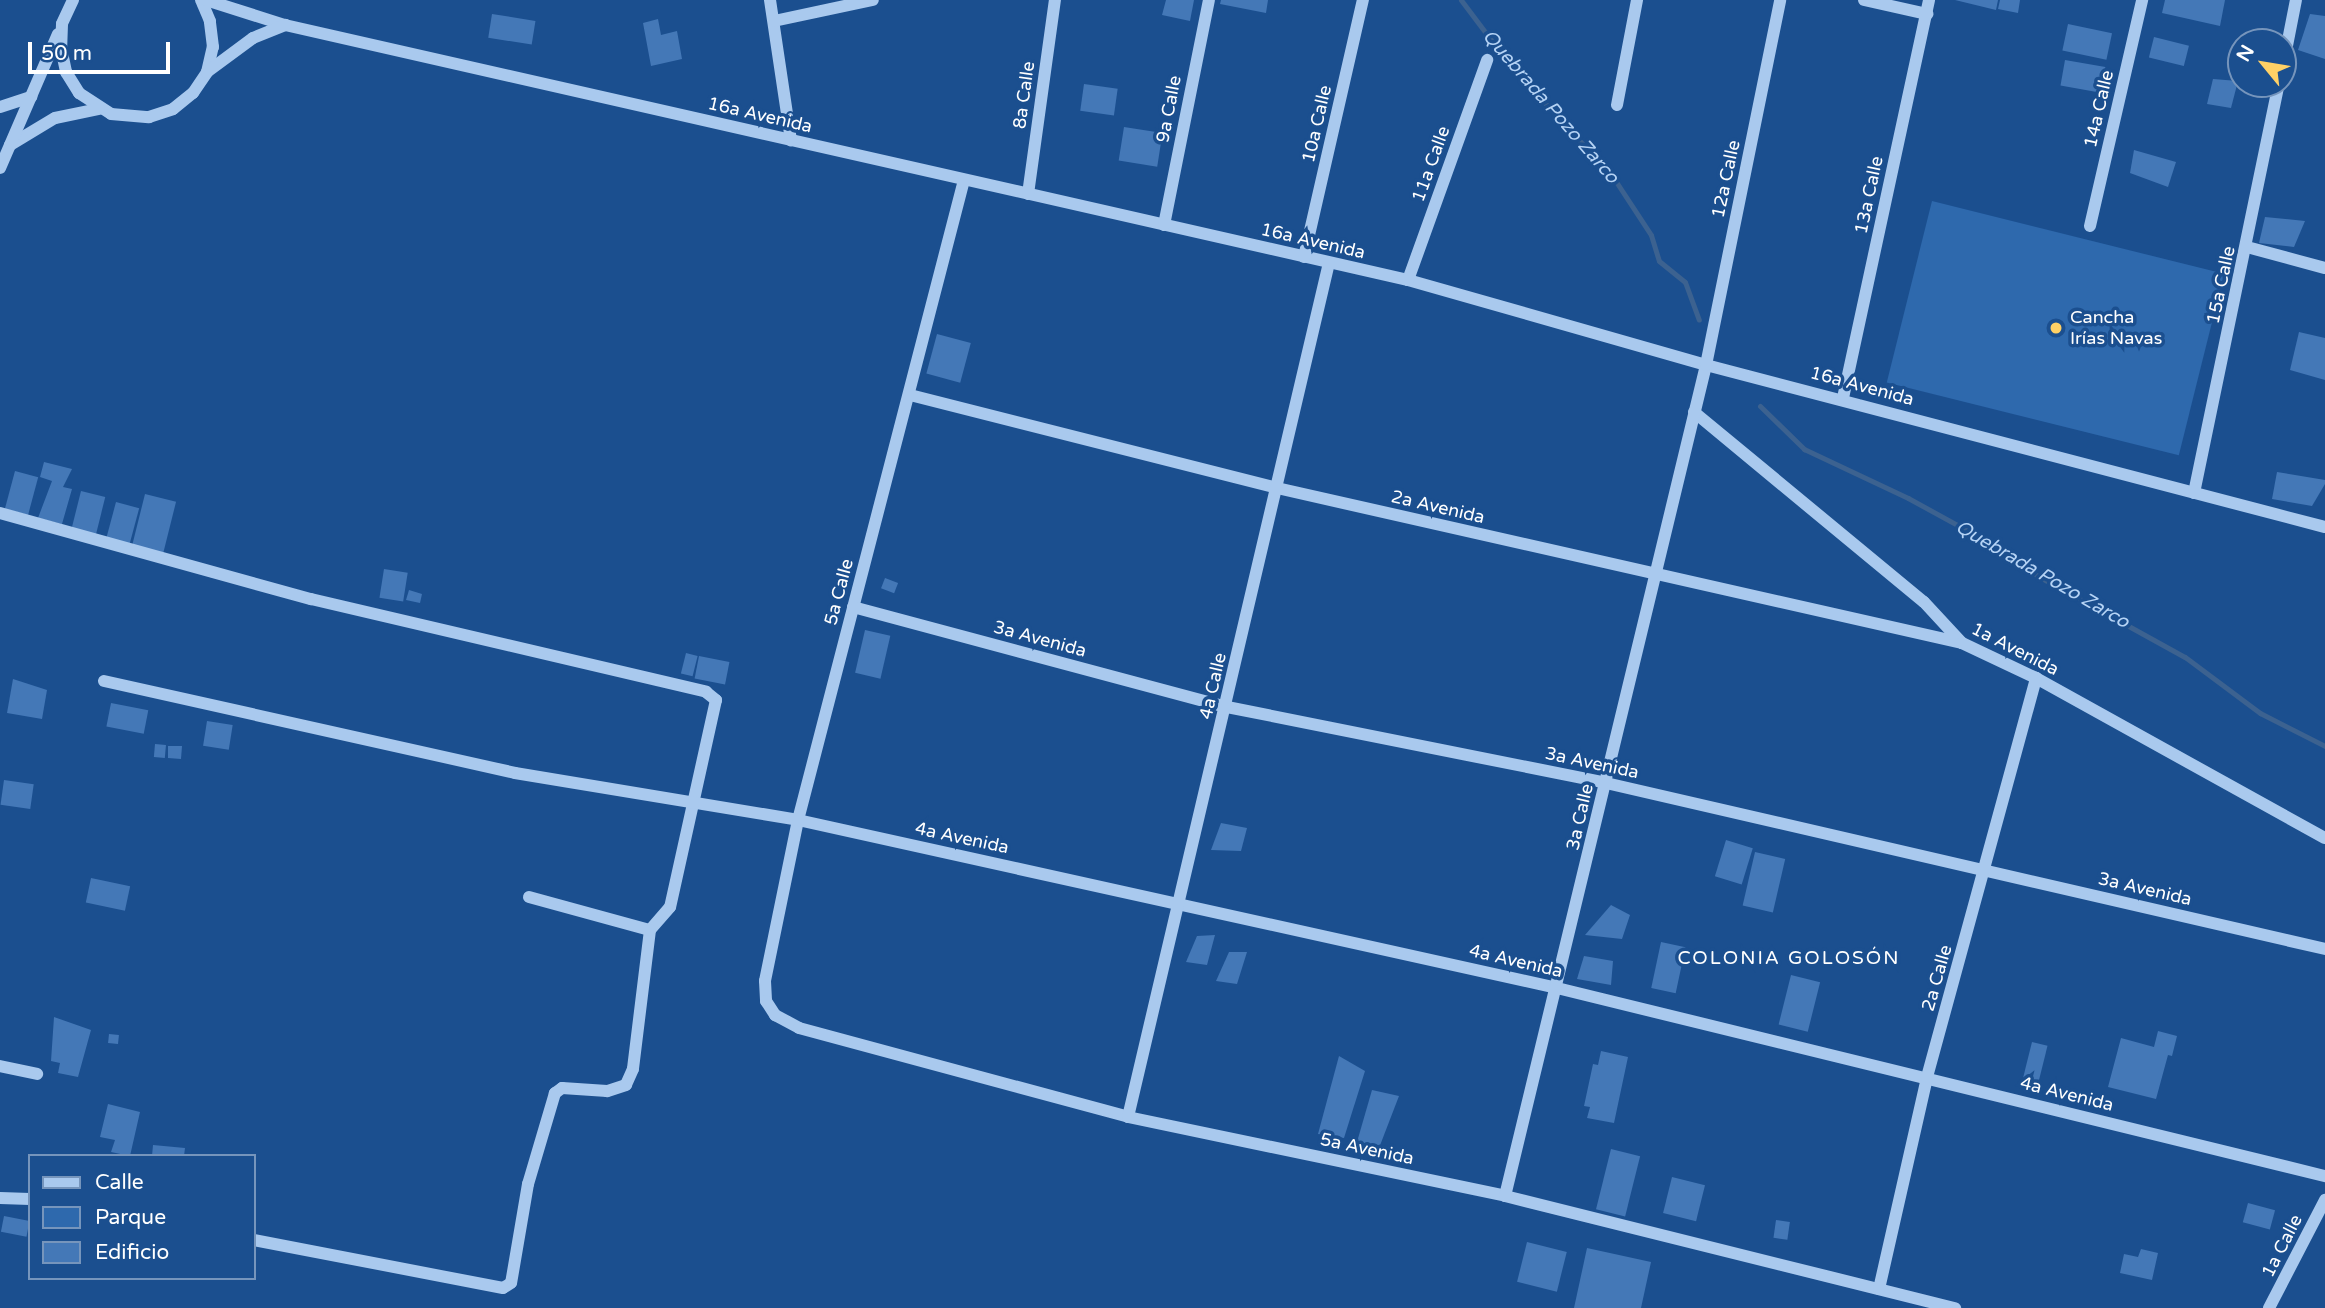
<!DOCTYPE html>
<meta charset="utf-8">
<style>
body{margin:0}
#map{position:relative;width:2325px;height:1308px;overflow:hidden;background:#1b4f8f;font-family:"Varela Round",sans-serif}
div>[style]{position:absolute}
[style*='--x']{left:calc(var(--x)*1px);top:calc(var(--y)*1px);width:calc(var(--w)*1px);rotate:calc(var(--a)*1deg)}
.green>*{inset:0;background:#2e69ad;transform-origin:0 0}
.stream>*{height:5px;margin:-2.5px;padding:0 2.5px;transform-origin:2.5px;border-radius:2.5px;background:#3c6290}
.building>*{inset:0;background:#4478b7;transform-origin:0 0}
.minor>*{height:12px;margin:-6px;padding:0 6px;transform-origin:6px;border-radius:6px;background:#a9c9ee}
.dots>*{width:19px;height:19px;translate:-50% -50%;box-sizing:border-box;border:4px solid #1b4f8f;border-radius:50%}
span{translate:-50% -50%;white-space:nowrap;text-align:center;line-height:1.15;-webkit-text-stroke:7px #1b4f8f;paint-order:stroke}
.street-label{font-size:18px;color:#fff}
.poi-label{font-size:18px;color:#fff}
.left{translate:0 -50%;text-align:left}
.water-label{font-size:19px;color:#b5d3f5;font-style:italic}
.neighbourhood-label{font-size:19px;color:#fff;letter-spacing:2px}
.legend{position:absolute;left:28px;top:1154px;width:228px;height:126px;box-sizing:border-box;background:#1b4f8f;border:2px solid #7695bc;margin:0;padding:9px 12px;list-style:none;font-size:21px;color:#fff}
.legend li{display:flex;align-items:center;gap:14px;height:35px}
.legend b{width:35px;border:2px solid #7695bc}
.north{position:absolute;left:2227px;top:28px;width:70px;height:70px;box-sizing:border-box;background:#1b4f8f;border:2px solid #7695bc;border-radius:50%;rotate:300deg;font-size:19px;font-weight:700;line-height:28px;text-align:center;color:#fff}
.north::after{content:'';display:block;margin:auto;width:24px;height:32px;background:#ffd166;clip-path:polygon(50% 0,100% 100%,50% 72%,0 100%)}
.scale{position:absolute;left:28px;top:42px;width:142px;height:32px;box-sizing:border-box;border:4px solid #fff;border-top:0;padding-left:9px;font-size:21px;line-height:24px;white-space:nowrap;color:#fff;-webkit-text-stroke:5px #1b4f8f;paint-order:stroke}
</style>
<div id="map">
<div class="green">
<div style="left:1932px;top:201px;width:301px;height:187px;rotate:14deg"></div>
</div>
<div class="stream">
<div style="--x:1461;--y:0;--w:81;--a:53"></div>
<div style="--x:1510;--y:65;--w:152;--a:47.4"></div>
<div style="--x:1613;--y:177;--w:69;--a:56.8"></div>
<div style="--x:1651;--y:235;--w:27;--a:73"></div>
<div style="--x:1659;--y:261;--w:33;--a:39"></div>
<div style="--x:1685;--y:282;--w:40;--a:69.8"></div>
<div style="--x:1760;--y:406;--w:62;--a:44.3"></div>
<div style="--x:1804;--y:449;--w:115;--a:25.2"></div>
<div style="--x:1908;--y:498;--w:96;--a:28.7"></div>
<div style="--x:1992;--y:544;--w:56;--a:34.8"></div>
<div style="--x:2038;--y:576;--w:168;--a:28.9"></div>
<div style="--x:2185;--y:657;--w:94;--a:36.7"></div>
<div style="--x:2260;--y:713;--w:73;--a:26.9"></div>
</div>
<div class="building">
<div style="clip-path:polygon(1166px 0,1194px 0,1190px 21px,1162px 15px)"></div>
<div style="clip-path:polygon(1221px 0,1268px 0,1266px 13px,1220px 4px)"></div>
<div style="clip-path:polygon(1955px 0,1998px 0,1996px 10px)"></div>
<div style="clip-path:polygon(2000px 0,2020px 0,2018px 13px,1998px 9px)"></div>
<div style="clip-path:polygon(2165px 0,2225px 0,2220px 26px,2162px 13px)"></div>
<div style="left:492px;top:14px;width:44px;height:24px;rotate:9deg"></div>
<div style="clip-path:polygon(2310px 14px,2325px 16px,2325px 59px,2298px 50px)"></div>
<div style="clip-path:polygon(658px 19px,661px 35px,677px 31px,682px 59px,651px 66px,643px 23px)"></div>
<div style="left:2068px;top:24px;width:45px;height:27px;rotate:12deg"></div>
<div style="left:2154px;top:37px;width:36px;height:21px;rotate:14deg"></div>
<div style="left:2065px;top:60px;width:41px;height:26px;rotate:10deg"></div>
<div style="clip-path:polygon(2213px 79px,2238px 81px,2231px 108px,2207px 104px)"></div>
<div style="left:1084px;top:84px;width:34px;height:27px;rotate:8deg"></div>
<div style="left:1124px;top:127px;width:39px;height:34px;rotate:9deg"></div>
<div style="clip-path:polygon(2134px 150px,2176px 162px,2168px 187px,2130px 173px)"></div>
<div style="clip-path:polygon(2265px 217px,2305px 221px,2294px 247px,2259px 243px)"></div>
<div style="clip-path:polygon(2299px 332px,2325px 338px,2325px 380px,2290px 370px)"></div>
<div style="left:937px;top:334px;width:35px;height:41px;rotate:15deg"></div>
<div style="clip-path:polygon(44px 462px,72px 469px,63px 487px,72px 489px,62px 524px,38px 518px,52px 481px,40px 477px)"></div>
<div style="left:15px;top:471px;width:24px;height:39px;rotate:15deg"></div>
<div style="clip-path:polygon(2277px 472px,2325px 480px,2325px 484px,2312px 506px,2272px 499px)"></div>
<div style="left:81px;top:491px;width:25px;height:39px;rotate:14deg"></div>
<div style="left:145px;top:494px;width:32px;height:56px;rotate:14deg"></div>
<div style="left:116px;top:502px;width:24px;height:38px;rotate:15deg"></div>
<div style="left:384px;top:569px;width:24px;height:29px;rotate:9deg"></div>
<div style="left:885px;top:578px;width:14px;height:11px;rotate:21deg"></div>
<div style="clip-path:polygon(409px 590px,422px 594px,420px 603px,406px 600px)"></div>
<div style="left:865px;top:630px;width:26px;height:44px;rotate:13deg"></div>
<div style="left:686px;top:653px;width:12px;height:21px;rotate:14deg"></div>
<div style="left:699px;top:656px;width:31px;height:23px;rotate:11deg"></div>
<div style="clip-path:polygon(13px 679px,47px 690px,42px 719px,7px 713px)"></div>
<div style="left:111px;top:703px;width:38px;height:24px;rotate:11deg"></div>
<div style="left:207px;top:721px;width:26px;height:25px;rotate:9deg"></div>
<div style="left:155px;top:744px;width:11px;height:13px;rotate:5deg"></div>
<div style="clip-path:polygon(168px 746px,182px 746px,181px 759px,168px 758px)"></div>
<div style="left:4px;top:780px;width:30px;height:25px;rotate:8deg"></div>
<div style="clip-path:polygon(1221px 823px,1247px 828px,1241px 851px,1211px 850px)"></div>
<div style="left:1726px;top:840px;width:28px;height:38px;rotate:17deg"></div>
<div style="left:1755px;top:852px;width:31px;height:55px;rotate:13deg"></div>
<div style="left:91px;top:878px;width:40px;height:25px;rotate:12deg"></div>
<div style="clip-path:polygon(1611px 905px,1630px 915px,1622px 939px,1585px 935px)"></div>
<div style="clip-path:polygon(1215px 935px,1207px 965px,1186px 962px,1197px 936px)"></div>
<div style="left:1661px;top:942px;width:25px;height:47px;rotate:12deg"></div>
<div style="clip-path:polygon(1229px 952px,1247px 952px,1237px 984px,1216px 981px)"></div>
<div style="clip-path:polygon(1584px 956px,1613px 961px,1611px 985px,1577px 979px)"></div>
<div style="left:1791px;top:975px;width:30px;height:51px;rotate:14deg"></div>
<div style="clip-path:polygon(54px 1017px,91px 1030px,78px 1077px,58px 1073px,60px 1063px,51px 1061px)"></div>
<div style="clip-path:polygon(2158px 1031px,2177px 1036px,2172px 1056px,2168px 1055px,2156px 1099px,2108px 1087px,2121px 1038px,2154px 1047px)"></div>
<div style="left:109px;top:1034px;width:10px;height:9px;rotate:6deg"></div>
<div style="left:2032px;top:1042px;width:16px;height:45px;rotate:14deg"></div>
<div style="clip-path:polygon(1601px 1051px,1628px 1057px,1614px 1123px,1587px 1118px,1590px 1107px,1584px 1106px,1593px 1064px,1598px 1065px)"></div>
<div style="clip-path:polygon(1339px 1056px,1365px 1071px,1344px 1138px,1318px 1134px)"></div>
<div style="clip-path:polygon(1372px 1090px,1399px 1096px,1379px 1148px,1357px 1142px)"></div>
<div style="clip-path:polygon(108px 1104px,140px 1112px,130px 1156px,111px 1152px,115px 1140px,100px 1137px)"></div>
<div style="clip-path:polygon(153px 1145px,185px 1148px,184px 1156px,152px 1156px)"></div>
<div style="left:1611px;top:1149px;width:30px;height:62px;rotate:14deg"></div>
<div style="left:1672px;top:1177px;width:34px;height:37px;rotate:14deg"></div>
<div style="left:2248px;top:1203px;width:28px;height:20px;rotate:15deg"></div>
<div style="left:4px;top:1216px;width:26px;height:16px;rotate:11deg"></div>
<div style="left:1776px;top:1220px;width:14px;height:18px;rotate:8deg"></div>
<div style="left:1527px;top:1242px;width:41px;height:41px;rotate:14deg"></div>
<div style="clip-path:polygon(1587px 1248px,1651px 1262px,1641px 1308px,1574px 1308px)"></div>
<div style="clip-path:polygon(2141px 1249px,2158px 1253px,2152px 1280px,2120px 1273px,2124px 1254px,2138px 1257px)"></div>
</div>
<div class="minor">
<div style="--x:73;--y:0;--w:26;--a:115"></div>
<div style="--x:62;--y:24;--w:24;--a:92"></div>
<div style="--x:61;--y:48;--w:25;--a:78"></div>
<div style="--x:66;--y:72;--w:25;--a:58"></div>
<div style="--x:79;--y:93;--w:38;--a:33"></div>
<div style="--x:111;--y:114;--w:38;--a:5"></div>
<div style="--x:149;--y:117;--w:25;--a:-18"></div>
<div style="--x:173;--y:109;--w:26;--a:-39"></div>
<div style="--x:193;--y:93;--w:25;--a:-56"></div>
<div style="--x:207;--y:72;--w:26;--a:-77"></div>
<div style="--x:213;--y:47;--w:26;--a:-97"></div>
<div style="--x:210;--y:21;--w:23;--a:-113"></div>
<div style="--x:206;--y:0;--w:83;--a:17.6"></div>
<div style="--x:285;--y:25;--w:1152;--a:12.79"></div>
<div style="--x:1408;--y:280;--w:310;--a:15.9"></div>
<div style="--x:1706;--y:365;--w:640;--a:14.67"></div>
<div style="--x:770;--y:0;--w:142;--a:81.5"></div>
<div style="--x:1864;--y:0;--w:65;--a:12.5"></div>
<div style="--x:774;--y:21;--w:101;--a:-12"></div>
<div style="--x:2283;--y:66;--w:67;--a:-78.9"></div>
<div style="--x:207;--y:72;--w:57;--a:-36.5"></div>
<div style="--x:253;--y:38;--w:35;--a:-22"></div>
<div style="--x:1617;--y:105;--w:107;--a:-79.2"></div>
<div style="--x:0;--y:107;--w:33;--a:-18"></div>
<div style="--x:10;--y:145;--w:52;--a:-31"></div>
<div style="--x:55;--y:118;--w:45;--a:-11.6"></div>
<div style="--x:0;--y:168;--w:146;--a:-66.6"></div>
<div style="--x:964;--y:180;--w:661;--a:104.54"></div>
<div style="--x:798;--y:820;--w:164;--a:101.6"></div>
<div style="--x:765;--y:981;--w:20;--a:87"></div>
<div style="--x:766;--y:1001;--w:17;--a:57"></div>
<div style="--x:775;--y:1015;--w:27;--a:28"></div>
<div style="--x:799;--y:1028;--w:341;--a:15.1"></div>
<div style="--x:1128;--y:1117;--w:385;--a:11.8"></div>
<div style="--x:1505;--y:1196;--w:464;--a:14"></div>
<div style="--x:1028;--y:194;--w:196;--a:-82.1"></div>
<div style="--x:1164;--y:225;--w:229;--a:-78.7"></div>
<div style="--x:2090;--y:226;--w:232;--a:-77"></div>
<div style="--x:2247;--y:247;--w:81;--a:15.1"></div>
<div style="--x:1304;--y:257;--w:264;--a:-77.1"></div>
<div style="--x:1408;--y:280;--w:234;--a:-70.2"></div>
<div style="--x:910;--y:395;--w:379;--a:14.2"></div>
<div style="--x:1277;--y:488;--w:702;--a:12.75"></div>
<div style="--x:1843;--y:398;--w:407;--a:-77.8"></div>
<div style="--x:1694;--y:412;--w:298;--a:39.6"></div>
<div style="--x:1924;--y:602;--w:56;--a:47.2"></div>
<div style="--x:1962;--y:643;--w:82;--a:25.3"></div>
<div style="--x:2036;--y:678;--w:330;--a:29"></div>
<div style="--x:2194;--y:493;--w:418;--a:-78.3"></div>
<div style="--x:0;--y:513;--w:323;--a:15.5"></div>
<div style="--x:311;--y:599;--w:406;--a:13.2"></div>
<div style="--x:706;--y:692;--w:13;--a:39"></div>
<div style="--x:716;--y:700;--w:212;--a:102.5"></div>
<div style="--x:670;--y:907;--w:30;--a:131"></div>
<div style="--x:650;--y:930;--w:140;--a:97"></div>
<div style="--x:633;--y:1069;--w:17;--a:114"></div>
<div style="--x:626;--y:1085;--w:20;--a:162"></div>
<div style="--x:607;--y:1091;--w:45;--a:-176.2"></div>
<div style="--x:562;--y:1088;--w:9;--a:144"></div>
<div style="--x:555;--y:1093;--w:95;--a:106.5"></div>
<div style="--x:528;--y:1184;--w:100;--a:99.7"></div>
<div style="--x:511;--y:1283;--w:9;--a:148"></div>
<div style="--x:503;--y:1288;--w:254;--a:-169.1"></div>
<div style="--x:853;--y:607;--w:387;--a:15"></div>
<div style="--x:1227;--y:707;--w:387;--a:11.3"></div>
<div style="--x:1606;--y:783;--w:738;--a:13"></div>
<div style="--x:104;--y:681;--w:421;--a:12.6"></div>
<div style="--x:515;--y:773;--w:287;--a:9.4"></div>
<div style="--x:798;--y:820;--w:777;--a:12.48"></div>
<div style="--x:1557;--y:988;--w:791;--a:13.76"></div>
<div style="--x:529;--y:897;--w:125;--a:15.3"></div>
<div style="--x:0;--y:1066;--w:38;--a:12"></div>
<div style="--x:1128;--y:1117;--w:877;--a:-76.76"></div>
<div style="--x:1505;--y:1196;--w:855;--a:-76.4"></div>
<div style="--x:1706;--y:365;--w:372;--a:-78.5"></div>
<div style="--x:0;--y:1198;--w:30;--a:2"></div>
<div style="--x:1879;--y:1289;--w:217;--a:-77.2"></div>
<div style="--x:1927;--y:1077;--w:414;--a:-74.7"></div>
<div style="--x:2269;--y:1308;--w:122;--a:-62.6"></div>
</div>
<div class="dots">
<div style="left:2056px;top:328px;background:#ffd166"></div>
</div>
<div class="street-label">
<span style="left:1024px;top:95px;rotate:-82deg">8a Calle</span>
<span style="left:1169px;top:109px;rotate:-79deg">9a Calle</span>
<span style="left:2099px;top:109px;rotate:-77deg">14a Calle</span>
<span style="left:760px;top:115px;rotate:13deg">16a Avenida</span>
<span style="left:1317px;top:124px;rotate:-77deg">10a Calle</span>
<span style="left:1431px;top:164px;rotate:-70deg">11a Calle</span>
<span style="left:1726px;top:179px;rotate:-78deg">12a Calle</span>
<span style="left:1869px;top:195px;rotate:-78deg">13a Calle</span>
<span style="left:1313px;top:241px;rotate:13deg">16a Avenida</span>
<span style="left:2221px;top:285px;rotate:-78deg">15a Calle</span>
<span style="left:1862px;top:386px;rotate:15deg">16a Avenida</span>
<span style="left:1438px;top:507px;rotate:13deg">2a Avenida</span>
<span style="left:839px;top:592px;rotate:-75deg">5a Calle</span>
<span style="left:1040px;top:639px;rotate:15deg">3a Avenida</span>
<span style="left:2015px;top:649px;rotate:27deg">1a Avenida</span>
<span style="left:1213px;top:686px;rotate:-77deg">4a Calle</span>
<span style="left:1592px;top:763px;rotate:12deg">3a Avenida</span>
<span style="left:1580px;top:817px;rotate:-77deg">3a Calle</span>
<span style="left:962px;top:838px;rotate:12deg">4a Avenida</span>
<span style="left:2145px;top:889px;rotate:13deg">3a Avenida</span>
<span style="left:1516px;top:961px;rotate:13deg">4a Avenida</span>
<span style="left:1937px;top:978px;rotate:-74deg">2a Calle</span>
<span style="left:2067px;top:1094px;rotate:14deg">4a Avenida</span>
<span style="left:1367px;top:1149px;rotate:12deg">5a Avenida</span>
<span style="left:2282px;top:1246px;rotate:-63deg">1a Calle</span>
</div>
<div class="poi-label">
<span class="left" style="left:2070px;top:328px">Cancha<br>Irías Navas</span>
</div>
<div class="water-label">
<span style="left:1550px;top:107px;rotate:49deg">Quebrada Pozo Zarco</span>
<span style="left:2042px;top:575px;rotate:30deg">Quebrada Pozo Zarco</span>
</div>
<div class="neighbourhood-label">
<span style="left:1789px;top:959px">COLONIA GOLOSÓN</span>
</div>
<ul class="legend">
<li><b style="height:9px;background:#a9c9ee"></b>Calle</li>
<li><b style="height:19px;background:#2e69ad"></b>Parque</li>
<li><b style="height:19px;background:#4478b7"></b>Edificio</li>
</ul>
<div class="north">N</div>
<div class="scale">50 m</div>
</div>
